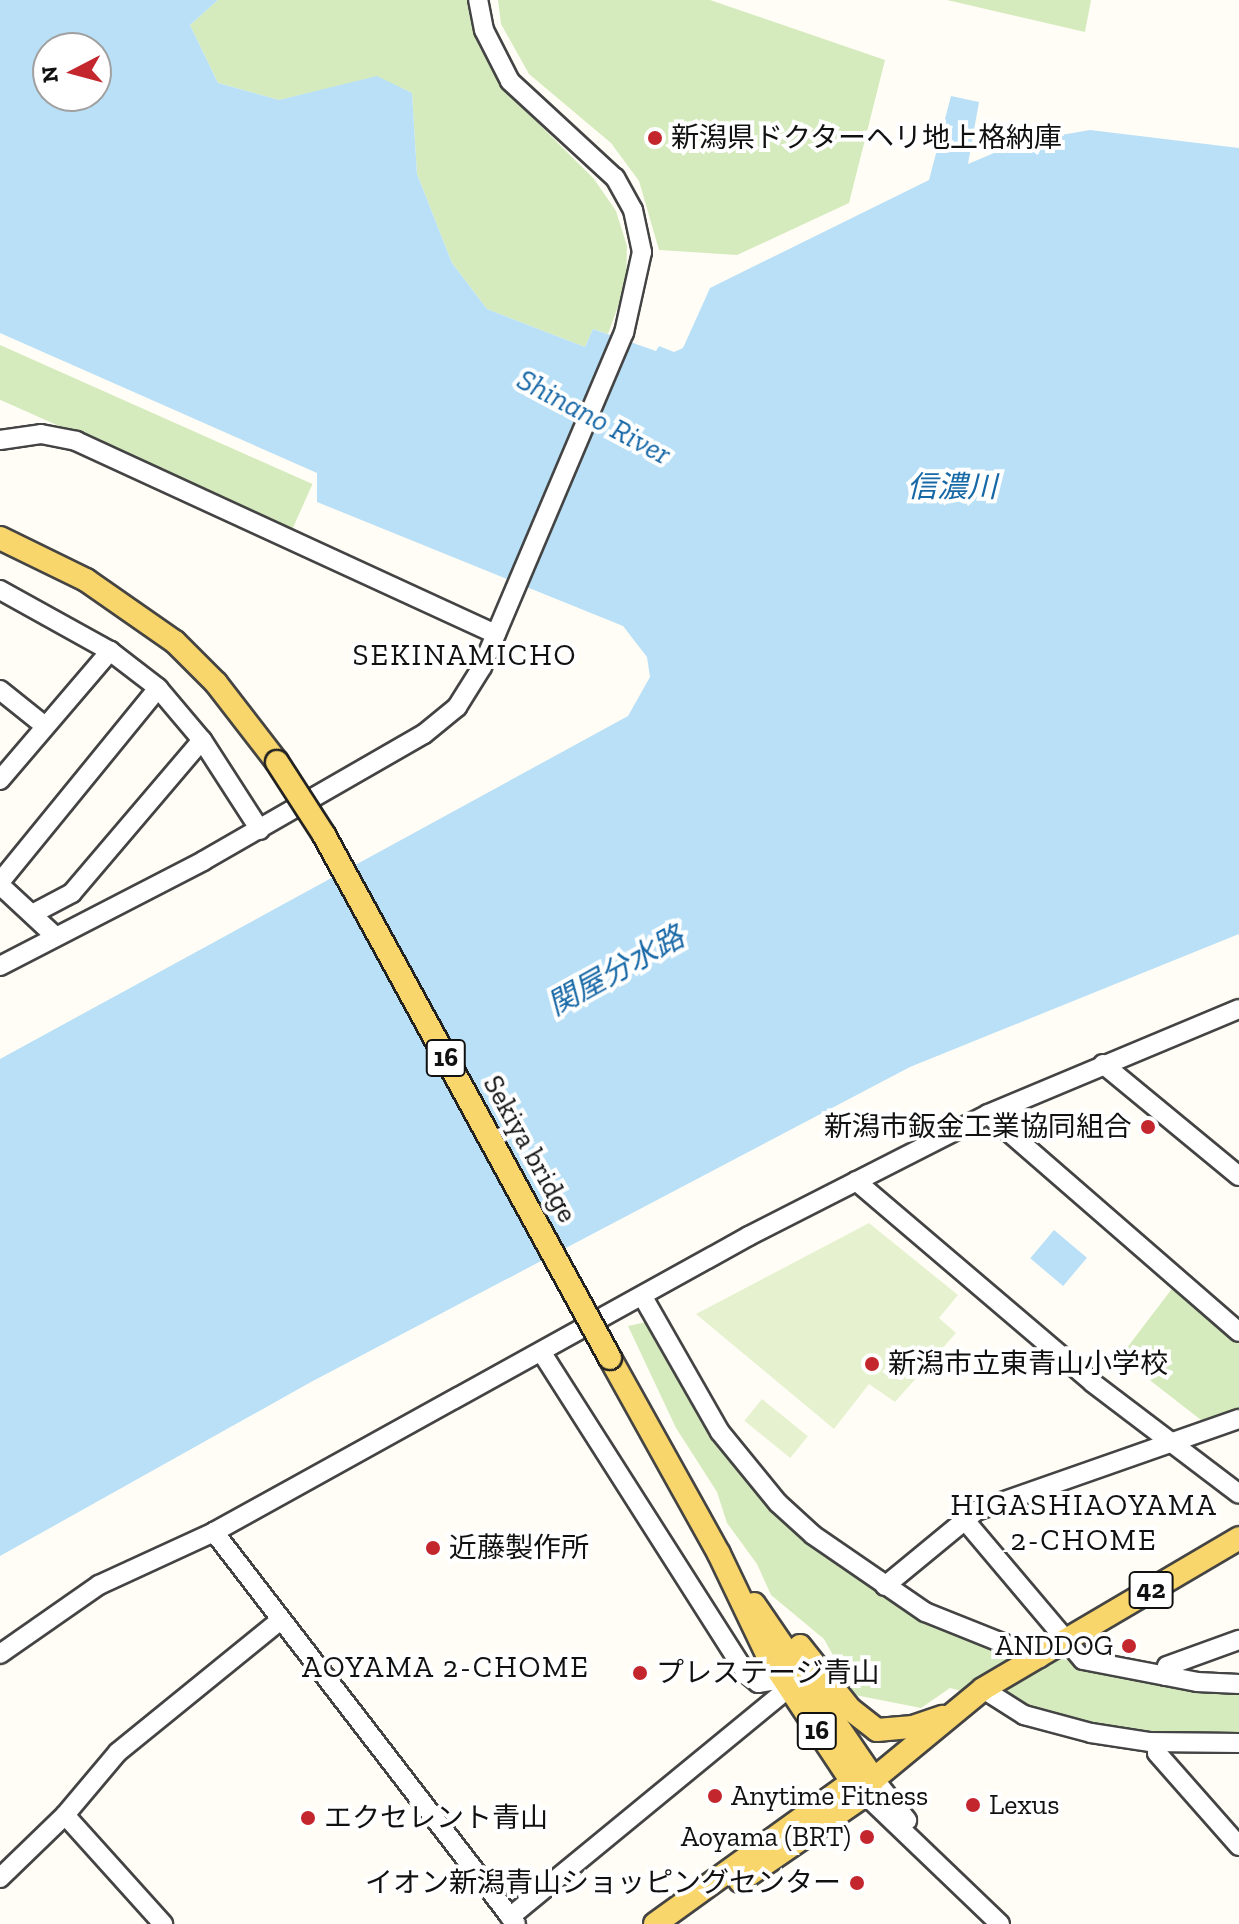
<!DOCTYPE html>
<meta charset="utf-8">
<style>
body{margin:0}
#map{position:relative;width:1239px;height:1924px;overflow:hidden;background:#fffdf5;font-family:"Zilla Slab","Noto Sans JP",serif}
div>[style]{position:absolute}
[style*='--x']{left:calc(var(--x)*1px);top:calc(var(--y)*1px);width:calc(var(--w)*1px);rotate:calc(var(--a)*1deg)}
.green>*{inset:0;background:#d5ebbd;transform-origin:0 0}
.pitch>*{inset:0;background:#e6f2cf;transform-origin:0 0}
.water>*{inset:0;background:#b9e0f7;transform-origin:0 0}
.roads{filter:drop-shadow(2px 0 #444) drop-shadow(-2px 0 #444) drop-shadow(0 2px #444) drop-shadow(0 -2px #444)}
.minor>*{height:18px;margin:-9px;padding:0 9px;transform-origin:9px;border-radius:9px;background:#fff}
.major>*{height:22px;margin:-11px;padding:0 11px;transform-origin:11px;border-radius:11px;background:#f9d66b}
.bridges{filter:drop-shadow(2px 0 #222) drop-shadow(-2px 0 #222) drop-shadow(0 2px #222) drop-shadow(0 -2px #222)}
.major-bridge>*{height:22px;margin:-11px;padding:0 11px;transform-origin:11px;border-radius:11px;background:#f9d66b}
.dots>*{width:22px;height:22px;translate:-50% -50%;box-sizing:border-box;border:4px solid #fff;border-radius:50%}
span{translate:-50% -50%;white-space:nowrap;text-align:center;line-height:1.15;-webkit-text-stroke:8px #fff;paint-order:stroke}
.shield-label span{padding:2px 6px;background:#fff;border:2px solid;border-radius:6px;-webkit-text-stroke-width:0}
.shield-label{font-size:26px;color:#111;font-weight:700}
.poi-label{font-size:28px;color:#111}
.left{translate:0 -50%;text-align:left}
.right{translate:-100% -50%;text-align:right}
.street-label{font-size:28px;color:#111}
.water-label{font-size:30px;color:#1768a6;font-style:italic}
.neighbourhood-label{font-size:30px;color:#111;letter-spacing:2px}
.north{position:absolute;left:32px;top:32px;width:80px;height:80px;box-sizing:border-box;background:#fff;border:2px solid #a0a0a0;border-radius:50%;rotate:264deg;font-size:22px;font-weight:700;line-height:32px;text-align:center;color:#111}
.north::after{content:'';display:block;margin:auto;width:28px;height:36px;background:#c4262e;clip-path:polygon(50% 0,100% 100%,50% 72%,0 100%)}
</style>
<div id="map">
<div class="green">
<div style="clip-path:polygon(218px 0,468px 0,480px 48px,503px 88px,594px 179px,616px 211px,627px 246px,626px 284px,608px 334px,593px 329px,585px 347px,487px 309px,452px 263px,417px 174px,412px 93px,377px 77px,279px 100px,218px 83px,190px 25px)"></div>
<div style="clip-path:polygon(498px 0,710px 0,885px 60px,849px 203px,737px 255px,659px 250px,639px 181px,611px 143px,529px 74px,501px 24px)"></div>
<div style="clip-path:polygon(947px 0,1091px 0,1085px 32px)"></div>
<div style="left:0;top:345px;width:342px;height:50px;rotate:24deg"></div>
<div style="clip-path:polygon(1174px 1286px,1239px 1335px,1239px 1408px,1201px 1420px,1120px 1357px)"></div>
<div style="clip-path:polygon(651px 1321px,692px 1393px,811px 1536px,1001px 1650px,1239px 1686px,1239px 1737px,1120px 1732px,950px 1688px,921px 1708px,855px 1695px,824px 1639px,771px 1595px,757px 1564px,727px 1523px,717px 1492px,676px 1428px,628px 1326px)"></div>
</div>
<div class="pitch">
<div style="clip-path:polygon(869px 1223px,958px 1295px,939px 1318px,956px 1333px,895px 1402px,869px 1384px,834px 1429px,696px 1314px)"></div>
<div style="left:762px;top:1399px;width:59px;height:28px;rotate:39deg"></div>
</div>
<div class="water">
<div style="clip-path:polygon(evenodd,0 0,218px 0,190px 25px,218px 83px,279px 100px,377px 76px,412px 93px,417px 174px,452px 263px,487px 309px,585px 347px,593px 329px,656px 351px,659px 346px,674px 352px,683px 348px,710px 288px,929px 180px,951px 96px,979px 102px,968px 164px,1020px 142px,1090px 130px,1239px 148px,1239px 934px,910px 1067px,311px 1382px,0 1556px,0 1059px,628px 716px,650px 677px,647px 657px,623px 626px,317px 502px,317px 473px,0 333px,0 0,48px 48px,96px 48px,96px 96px,48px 96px,48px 48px)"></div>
<div style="left:1054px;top:1230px;width:43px;height:37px;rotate:40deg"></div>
</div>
<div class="roads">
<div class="minor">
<div style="--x:0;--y:440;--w:41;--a:-8.3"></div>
<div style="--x:41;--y:434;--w:36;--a:11"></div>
<div style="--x:76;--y:441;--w:462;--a:24.7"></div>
<div style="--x:0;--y:590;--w:126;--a:29"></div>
<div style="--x:110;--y:651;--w:61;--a:37.6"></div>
<div style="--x:158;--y:688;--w:68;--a:49.8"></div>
<div style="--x:202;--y:740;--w:201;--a:130.4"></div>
<div style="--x:72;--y:893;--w:45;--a:152.3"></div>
<div style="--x:0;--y:690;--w:58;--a:38.7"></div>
<div style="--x:202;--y:740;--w:107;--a:57.2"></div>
<div style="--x:0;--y:780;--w:170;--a:-49.5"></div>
<div style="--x:0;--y:882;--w:250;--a:-50.8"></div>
<div style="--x:0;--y:885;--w:74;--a:42.8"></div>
<div style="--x:0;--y:966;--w:229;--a:-27.3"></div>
<div style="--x:203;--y:861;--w:255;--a:-29.9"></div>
<div style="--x:424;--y:734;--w:43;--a:-39.3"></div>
<div style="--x:457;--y:707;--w:47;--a:-58"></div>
<div style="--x:482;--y:667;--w:363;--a:-67"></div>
<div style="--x:624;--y:333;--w:83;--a:-77.5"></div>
<div style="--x:642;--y:252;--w:43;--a:-102.1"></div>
<div style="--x:633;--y:210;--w:37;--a:-119"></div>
<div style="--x:615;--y:178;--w:143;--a:-137.3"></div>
<div style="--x:510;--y:81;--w:57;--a:-117"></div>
<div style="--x:484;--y:30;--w:31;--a:-101"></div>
<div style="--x:1103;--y:1064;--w:176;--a:39.5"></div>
<div style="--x:988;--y:1114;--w:332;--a:41"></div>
<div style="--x:856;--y:1181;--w:311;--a:40.4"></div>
<div style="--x:1093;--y:1383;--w:183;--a:37.2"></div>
<div style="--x:643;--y:1297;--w:155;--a:60.3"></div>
<div style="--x:720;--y:1432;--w:92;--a:50.8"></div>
<div style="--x:778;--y:1503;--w:47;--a:42.4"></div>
<div style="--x:813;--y:1535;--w:136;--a:34.5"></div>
<div style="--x:925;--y:1612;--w:124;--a:21.8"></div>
<div style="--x:542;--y:1353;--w:378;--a:57.5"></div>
<div style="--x:745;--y:1672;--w:17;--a:40"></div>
<div style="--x:758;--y:1683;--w:25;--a:-9"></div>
<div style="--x:963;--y:1518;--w:186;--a:49.8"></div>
<div style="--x:1083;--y:1660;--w:116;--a:10.9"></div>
<div style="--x:1197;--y:1682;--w:42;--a:2.7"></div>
<div style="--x:214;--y:1532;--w:495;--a:52.4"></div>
<div style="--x:885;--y:1586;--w:118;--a:-39.5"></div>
<div style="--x:976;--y:1511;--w:279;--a:-19.3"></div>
<div style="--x:0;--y:1654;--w:121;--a:-34.9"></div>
<div style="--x:99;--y:1585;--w:127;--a:-24.7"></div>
<div style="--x:214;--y:1532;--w:611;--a:-28.95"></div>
<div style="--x:749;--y:1236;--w:268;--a:-27"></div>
<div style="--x:988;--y:1114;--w:272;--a:-22.7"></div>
<div style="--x:1165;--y:1676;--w:10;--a:-79"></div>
<div style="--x:1167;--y:1666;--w:77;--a:-19.9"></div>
<div style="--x:983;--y:1689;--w:49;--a:32.4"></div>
<div style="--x:1024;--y:1715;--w:69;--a:15"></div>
<div style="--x:1091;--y:1733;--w:60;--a:8.7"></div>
<div style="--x:1150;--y:1742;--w:89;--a:0.6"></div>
<div style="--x:1159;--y:1743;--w:10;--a:101"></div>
<div style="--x:1157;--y:1753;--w:124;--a:48.6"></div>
<div style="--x:874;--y:1779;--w:53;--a:51.2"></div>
<div style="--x:855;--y:1785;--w:201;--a:43.8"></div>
<div style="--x:65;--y:1815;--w:147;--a:48"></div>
<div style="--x:0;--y:1878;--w:91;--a:-44.1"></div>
<div style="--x:65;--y:1815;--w:82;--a:-49.9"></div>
<div style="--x:118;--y:1752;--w:208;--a:-39.1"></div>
<div style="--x:510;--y:1917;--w:361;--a:-39.4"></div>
</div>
<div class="major">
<div style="--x:0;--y:538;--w:96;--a:26"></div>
<div style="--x:86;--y:580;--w:108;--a:34.9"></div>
<div style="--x:175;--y:642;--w:58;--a:45"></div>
<div style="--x:216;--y:683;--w:100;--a:52.3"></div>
<div style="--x:610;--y:1358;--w:224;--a:60.9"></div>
<div style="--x:719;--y:1554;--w:111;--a:64.4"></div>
<div style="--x:767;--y:1654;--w:154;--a:56.4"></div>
<div style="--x:754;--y:1604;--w:212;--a:55.6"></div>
<div style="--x:800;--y:1646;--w:80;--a:51.6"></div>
<div style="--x:850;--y:1709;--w:34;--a:38"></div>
<div style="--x:877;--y:1730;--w:36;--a:-5"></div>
<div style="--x:913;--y:1727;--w:31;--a:-19"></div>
<div style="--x:740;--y:1881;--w:152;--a:-34.5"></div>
<div style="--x:865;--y:1795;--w:18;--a:-61"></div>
<div style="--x:655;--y:1924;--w:243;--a:-35.8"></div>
<div style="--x:852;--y:1782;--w:22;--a:-8"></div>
<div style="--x:874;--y:1779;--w:141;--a:-39.5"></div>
<div style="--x:983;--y:1689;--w:297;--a:-30.5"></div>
</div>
</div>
<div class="bridges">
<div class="major-bridge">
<div style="--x:277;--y:762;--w:87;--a:57.2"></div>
<div style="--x:324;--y:835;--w:596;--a:61.33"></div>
</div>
</div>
<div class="dots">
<div style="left:655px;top:138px;background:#c4262e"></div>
<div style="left:1148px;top:1127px;background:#c4262e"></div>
<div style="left:872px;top:1364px;background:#c4262e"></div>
<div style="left:433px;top:1548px;background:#c4262e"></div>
<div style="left:1129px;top:1646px;background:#c4262e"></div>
<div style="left:640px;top:1673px;background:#c4262e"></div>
<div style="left:715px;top:1796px;background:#c4262e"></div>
<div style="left:973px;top:1805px;background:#c4262e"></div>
<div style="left:308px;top:1818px;background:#c4262e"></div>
<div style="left:867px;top:1837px;background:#c4262e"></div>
<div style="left:857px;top:1883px;background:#c4262e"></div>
</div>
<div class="shield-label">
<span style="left:446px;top:1058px">16</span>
<span style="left:1151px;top:1590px">42</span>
<span style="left:817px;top:1731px">16</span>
</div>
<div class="poi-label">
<span class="left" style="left:671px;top:138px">新潟県ドクターヘリ地上格納庫</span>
<span class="right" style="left:1132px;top:1127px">新潟市鈑金工業協同組合</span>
<span class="left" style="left:888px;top:1364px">新潟市立東青山小学校</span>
<span class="left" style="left:449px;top:1548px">近藤製作所</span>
<span class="right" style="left:1113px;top:1646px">ANDDOG</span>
<span class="left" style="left:656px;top:1673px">プレステージ青山</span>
<span class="left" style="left:731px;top:1796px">Anytime Fitness</span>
<span class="left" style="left:989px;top:1805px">Lexus</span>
<span class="left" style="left:324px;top:1818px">エクセレント青山</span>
<span class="right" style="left:851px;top:1837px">Aoyama (BRT)</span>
<span class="right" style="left:841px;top:1883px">イオン新潟青山ショッピングセンター</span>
</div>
<div class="street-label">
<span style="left:530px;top:1149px;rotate:61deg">Sekiya bridge</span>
</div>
<div class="water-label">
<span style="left:594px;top:417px;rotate:28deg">Shinano River</span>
<span style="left:952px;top:487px">信濃川</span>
<span style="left:616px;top:971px;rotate:-29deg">関屋分水路</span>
</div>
<div class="neighbourhood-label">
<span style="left:465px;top:655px">SEKINAMICHO</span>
<span style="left:1084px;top:1522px">HIGASHIAOYAMA<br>2-CHOME</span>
<span style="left:446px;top:1667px">AOYAMA 2-CHOME</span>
</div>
<div class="north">N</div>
</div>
